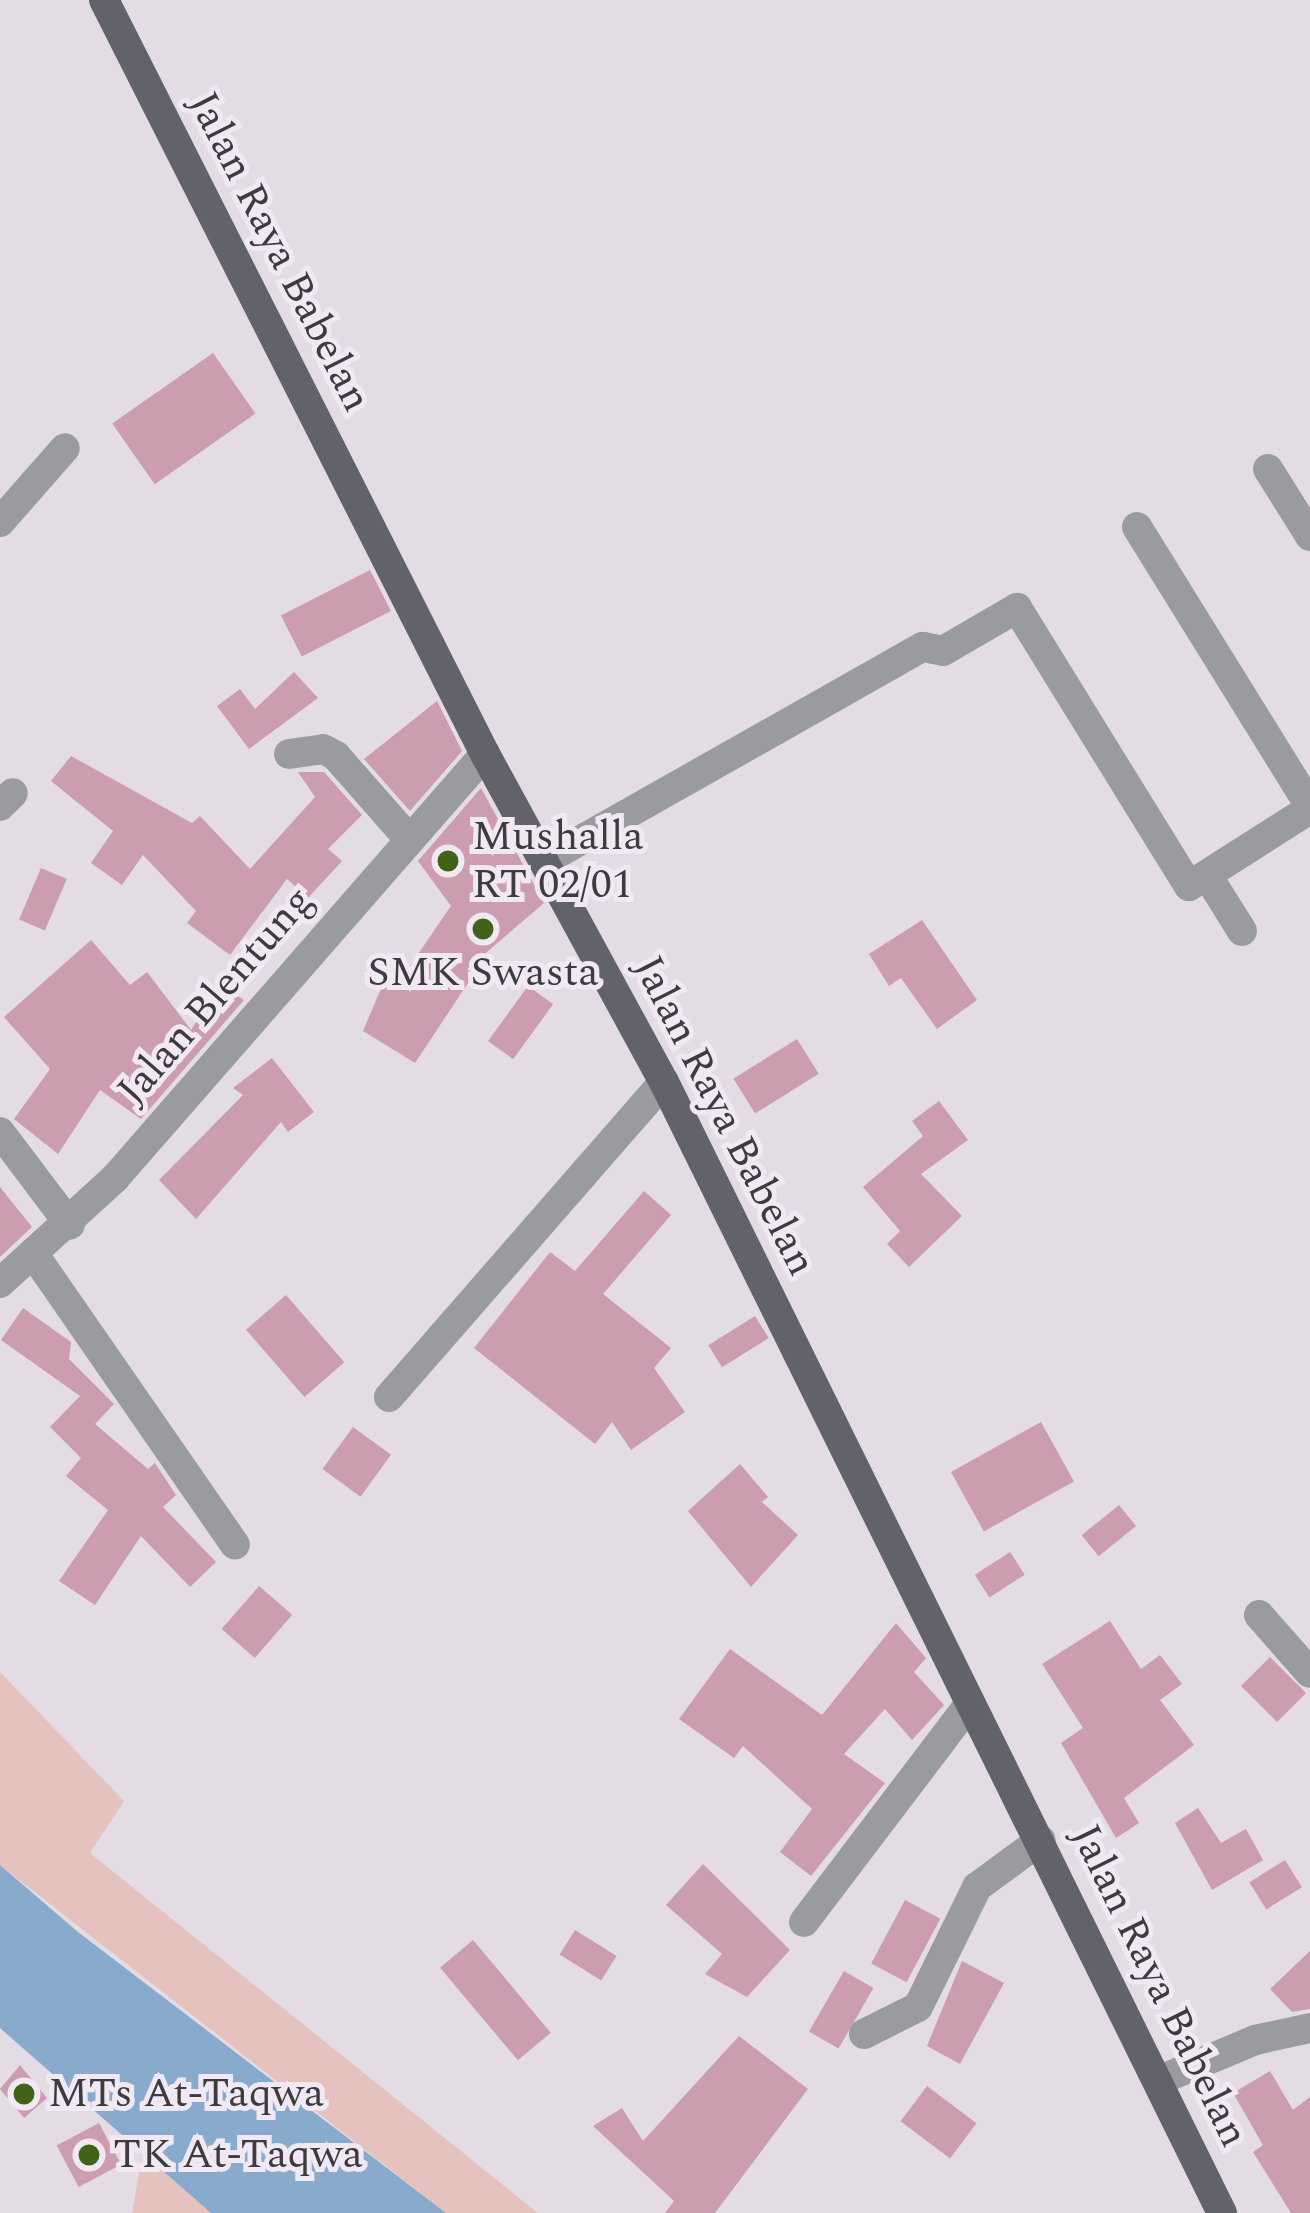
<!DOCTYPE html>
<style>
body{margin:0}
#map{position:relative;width:1310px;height:2213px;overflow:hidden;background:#e3dce5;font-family:Spectral,serif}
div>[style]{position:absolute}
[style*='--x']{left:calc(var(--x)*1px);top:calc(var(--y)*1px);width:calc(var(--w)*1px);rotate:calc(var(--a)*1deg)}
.green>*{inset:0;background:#e6c2be}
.water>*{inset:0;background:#88aacd}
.building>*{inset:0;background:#cc9caf;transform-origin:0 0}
.street>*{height:30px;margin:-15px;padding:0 15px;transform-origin:15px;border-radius:15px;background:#9a9b9f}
.primary>*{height:30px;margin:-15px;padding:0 15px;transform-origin:15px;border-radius:15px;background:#62626a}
.dots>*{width:33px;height:33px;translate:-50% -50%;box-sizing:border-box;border:6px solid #f0e9f3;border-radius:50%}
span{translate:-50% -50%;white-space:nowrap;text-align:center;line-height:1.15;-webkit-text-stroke:10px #f0e9f3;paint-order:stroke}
.street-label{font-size:42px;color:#3d3b3e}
.poi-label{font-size:42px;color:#3d3b3e}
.left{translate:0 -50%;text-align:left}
</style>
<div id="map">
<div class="green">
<div style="clip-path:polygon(0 1672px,124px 1801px,90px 1853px,538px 2213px,446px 2213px,0 1865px)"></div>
<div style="clip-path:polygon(143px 2152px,211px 2213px,132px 2213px)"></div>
</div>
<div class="water">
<div style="clip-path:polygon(0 1865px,78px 1932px,446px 2213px,211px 2213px,0 2028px)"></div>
</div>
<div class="building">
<div style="left:213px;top:353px;width:74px;height:123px;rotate:55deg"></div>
<div style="left:370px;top:570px;width:46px;height:100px;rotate:63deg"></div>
<div style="clip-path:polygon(294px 672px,318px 698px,249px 749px,217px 706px,240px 689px,255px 709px)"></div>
<div style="clip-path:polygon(437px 701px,462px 751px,410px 811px,364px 759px)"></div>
<div style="clip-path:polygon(71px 756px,192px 823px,200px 816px,250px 869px,315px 797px,298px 772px,324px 772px,362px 815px,328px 849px,342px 861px,308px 898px,287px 879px,230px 955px,187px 923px,196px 911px,143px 855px,122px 885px,91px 863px,113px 831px,51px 781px)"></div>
<div style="clip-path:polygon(481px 788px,544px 903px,467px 969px,474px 974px,415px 1063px,363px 1031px,383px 984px,394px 989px,451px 906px,418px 861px)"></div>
<div style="left:41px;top:868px;width:28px;height:56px;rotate:23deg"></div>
<div style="clip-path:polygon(922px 920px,977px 1000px,937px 1029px,901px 978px,889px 986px,869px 954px)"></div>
<div style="clip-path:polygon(91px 940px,130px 985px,147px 972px,191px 1030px,221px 985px,244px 1000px,141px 1119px,100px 1090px,58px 1154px,14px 1119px,50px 1069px,4px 1017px)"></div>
<div style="left:528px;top:986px;width:31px;height:68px;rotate:36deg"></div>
<div style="left:797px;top:1039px;width:41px;height:75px;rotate:58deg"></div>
<div style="clip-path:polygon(272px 1058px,314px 1112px,288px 1132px,281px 1122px,196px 1219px,159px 1180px,243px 1095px,233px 1088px)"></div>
<div style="clip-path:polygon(939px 1101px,968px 1140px,921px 1174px,962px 1216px,909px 1267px,887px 1244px,900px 1231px,863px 1187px,923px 1136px,912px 1121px)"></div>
<div style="clip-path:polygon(0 1187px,32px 1227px,0 1257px)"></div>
<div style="clip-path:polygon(644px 1191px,671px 1215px,603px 1294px,671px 1348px,654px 1368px,685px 1412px,631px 1450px,612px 1422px,595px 1444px,474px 1348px,550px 1252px,575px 1271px)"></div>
<div style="left:286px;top:1295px;width:89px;height:53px;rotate:49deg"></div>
<div style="clip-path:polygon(23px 1308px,71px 1342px,69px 1359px,114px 1404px,95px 1424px,148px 1469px,155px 1463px,176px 1495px,163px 1507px,216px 1562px,190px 1587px,141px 1536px,95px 1605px,59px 1581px,108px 1510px,66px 1476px,81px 1458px,50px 1427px,80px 1396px,1px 1340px)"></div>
<div style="left:755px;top:1316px;width:26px;height:55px;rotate:58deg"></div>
<div style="left:1041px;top:1422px;width:68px;height:103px;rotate:61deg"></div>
<div style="left:353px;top:1427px;width:47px;height:52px;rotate:36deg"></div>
<div style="clip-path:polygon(740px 1464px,768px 1497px,762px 1502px,798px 1535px,751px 1587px,688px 1511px)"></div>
<div style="left:1119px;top:1505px;width:27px;height:48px;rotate:51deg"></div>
<div style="left:1010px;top:1552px;width:27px;height:42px;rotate:57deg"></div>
<div style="left:259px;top:1586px;width:44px;height:57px;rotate:41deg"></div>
<div style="clip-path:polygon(1110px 1621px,1141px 1669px,1160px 1655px,1182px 1684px,1160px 1700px,1194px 1745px,1124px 1798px,1139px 1823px,1116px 1838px,1061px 1743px,1083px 1728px,1042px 1664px)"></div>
<div style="clip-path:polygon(896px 1623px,926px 1658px,914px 1672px,944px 1705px,912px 1740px,885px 1709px,844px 1754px,885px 1783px,811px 1876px,780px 1852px,812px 1809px,743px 1746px,734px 1758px,679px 1719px,730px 1649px,822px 1715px)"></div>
<div style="left:1270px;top:1657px;width:51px;height:41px;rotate:45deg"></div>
<div style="clip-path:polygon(1198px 1808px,1221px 1843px,1246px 1829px,1263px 1860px,1212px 1890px,1175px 1823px)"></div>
<div style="left:1285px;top:1860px;width:32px;height:42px;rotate:58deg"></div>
<div style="clip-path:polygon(703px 1864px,790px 1950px,747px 1997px,705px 1974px,722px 1954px,666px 1905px)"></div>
<div style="left:905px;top:1900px;width:40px;height:72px;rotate:28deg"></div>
<div style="left:575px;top:1930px;width:49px;height:29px;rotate:32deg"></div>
<div style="left:473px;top:1940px;width:121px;height:43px;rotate:50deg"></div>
<div style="clip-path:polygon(1310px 1951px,1310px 2009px,1292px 2012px,1270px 1989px)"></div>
<div style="clip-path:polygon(962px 1961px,1004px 1983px,960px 2064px,927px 2046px)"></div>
<div style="left:844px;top:1971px;width:34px;height:70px;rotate:30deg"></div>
<div style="clip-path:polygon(739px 2036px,808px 2089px,715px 2213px,665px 2213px,674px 2201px,593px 2126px,622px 2108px,643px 2141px)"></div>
<div style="clip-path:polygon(20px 2065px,47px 2098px,24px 2118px,0 2089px)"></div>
<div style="clip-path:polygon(1270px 2071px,1293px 2110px,1310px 2097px,1310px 2213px,1291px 2213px,1253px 2152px,1263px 2145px,1233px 2093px)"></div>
<div style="left:927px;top:2086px;width:62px;height:44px;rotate:37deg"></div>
<div style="left:99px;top:2123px;width:47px;height:48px;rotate:62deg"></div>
</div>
<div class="street">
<div style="--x:1268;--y:469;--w:79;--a:57.9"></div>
<div style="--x:0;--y:522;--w:98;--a:-48.7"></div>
<div style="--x:1137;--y:527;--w:328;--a:58.2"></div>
<div style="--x:289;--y:754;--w:34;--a:-8"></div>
<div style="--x:323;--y:749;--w:15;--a:28"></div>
<div style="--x:336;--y:756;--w:109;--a:48.7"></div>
<div style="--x:0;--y:806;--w:18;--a:-45"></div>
<div style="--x:544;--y:861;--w:435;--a:-29.5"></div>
<div style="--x:923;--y:647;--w:20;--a:11"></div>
<div style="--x:943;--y:651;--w:86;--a:-30.2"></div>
<div style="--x:1017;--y:608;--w:327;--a:58.3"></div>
<div style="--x:1189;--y:886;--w:143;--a:-32.5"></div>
<div style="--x:1207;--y:875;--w:66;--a:58"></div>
<div style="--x:0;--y:1132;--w:116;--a:53"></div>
<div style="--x:35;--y:1256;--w:351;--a:55.3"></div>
<div style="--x:0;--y:1283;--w:156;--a:-42.4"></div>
<div style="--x:115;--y:1178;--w:563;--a:-48.89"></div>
<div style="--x:389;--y:1397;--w:418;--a:-48.9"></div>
<div style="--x:1259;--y:1615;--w:77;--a:48.7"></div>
<div style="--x:804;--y:1922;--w:273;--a:-52.8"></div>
<div style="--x:864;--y:2034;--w:60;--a:-26.6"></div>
<div style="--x:918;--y:2007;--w:134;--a:-63.8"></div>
<div style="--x:977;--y:1887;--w:79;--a:-36.3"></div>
<div style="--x:1160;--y:2080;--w:103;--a:-22.8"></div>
<div style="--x:1255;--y:2040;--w:56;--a:-12.3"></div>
</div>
<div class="primary">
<div style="--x:104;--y:0;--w:845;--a:63.19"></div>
<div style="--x:485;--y:754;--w:374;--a:61.4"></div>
<div style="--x:664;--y:1082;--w:1261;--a:63.74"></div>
</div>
<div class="dots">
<div style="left:448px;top:861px;background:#426217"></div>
<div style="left:483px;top:929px;background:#426217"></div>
<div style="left:24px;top:2094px;background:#426217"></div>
<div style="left:89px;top:2155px;background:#426217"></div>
</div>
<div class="street-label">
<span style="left:279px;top:252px;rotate:63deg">Jalan Raya Babelan</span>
<span style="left:216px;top:996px;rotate:-49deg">Jalan Blentung</span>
<span style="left:724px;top:1116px;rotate:63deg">Jalan Raya Babelan</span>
<span style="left:1159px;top:1986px;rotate:64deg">Jalan Raya Babelan</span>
</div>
<div class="poi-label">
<span class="left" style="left:472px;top:861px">Mushalla<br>RT 02/01</span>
<span style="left:483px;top:973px">SMK Swasta</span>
<span class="left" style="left:48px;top:2094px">MTs At-Taqwa</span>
<span class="left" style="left:113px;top:2155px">TK At-Taqwa</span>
</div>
</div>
